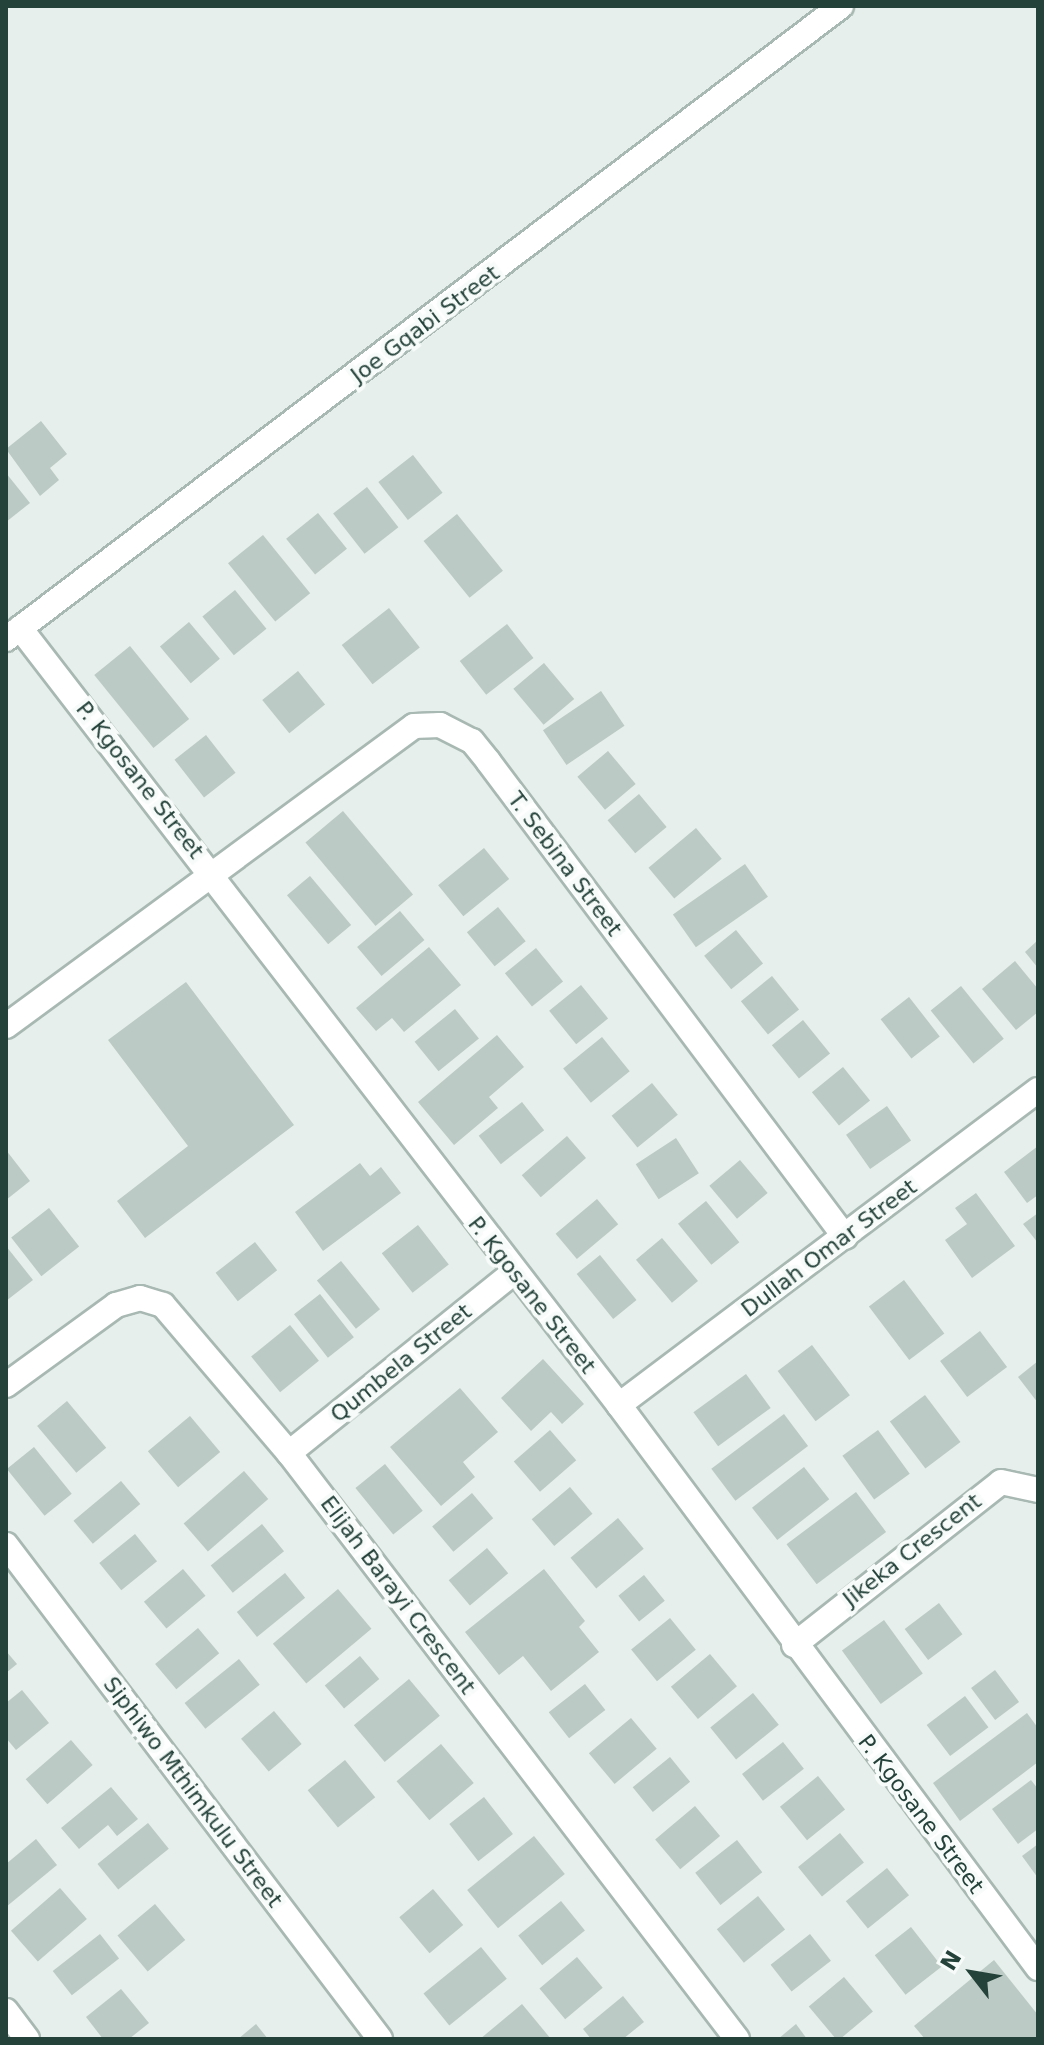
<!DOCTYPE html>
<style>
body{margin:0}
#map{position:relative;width:1044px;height:2045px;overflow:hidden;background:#e6efeb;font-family:"DejaVu Sans",sans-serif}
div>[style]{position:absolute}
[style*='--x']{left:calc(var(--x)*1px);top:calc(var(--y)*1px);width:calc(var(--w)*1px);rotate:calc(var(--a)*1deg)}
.building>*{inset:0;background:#bbcac4;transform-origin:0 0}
.roads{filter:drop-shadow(2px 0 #a8b8b2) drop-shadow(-2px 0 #a8b8b2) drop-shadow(0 2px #a8b8b2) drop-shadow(0 -2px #a8b8b2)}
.minor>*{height:24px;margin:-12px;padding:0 12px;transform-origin:12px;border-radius:12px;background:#fff}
span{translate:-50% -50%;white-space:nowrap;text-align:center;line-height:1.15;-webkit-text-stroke:8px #f7fbf9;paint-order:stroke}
.street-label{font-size:22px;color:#24423a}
.frame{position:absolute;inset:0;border:8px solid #24423a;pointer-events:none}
.north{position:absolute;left:932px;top:1933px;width:80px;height:80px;-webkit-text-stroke:6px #f7fbf9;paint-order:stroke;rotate:301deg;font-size:22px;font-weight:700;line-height:32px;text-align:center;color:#24423a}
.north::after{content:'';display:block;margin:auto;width:28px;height:36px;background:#24423a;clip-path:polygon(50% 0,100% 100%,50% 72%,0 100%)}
</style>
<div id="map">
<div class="building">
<div style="clip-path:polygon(41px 421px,67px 454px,50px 468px,59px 480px,40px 496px,6px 449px)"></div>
<div style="left:413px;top:455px;width:48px;height:44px;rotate:52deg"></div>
<div style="clip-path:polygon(6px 473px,30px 503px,6px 522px)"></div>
<div style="left:367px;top:487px;width:51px;height:43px;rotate:52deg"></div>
<div style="left:318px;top:513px;width:46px;height:41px;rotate:51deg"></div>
<div style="left:457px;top:514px;width:73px;height:43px;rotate:51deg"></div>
<div style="left:263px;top:535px;width:75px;height:45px;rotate:51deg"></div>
<div style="left:235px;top:590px;width:50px;height:42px;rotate:51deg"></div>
<div style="left:389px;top:608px;width:50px;height:60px;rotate:52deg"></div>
<div style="left:189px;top:622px;width:48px;height:38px;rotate:50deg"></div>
<div style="left:507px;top:624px;width:43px;height:60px;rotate:52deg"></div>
<div style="left:130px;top:646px;width:94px;height:46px;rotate:51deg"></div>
<div style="left:544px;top:663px;width:47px;height:40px;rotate:50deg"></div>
<div style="left:298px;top:671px;width:43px;height:46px;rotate:51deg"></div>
<div style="left:601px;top:691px;width:42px;height:70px;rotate:56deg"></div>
<div style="left:206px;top:735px;width:48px;height:40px;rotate:52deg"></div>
<div style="left:608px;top:751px;width:43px;height:40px;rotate:50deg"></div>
<div style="left:639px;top:794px;width:43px;height:41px;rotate:50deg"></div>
<div style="left:343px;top:811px;width:109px;height:49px;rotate:50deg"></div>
<div style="left:696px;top:828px;width:40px;height:62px;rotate:50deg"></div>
<div style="left:484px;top:848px;width:40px;height:59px;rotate:51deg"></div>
<div style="left:745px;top:864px;width:40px;height:88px;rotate:55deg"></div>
<div style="left:310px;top:876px;width:64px;height:30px;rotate:50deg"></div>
<div style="left:498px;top:907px;width:44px;height:40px;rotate:51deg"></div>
<div style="left:400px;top:911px;width:38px;height:56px;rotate:50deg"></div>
<div style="left:736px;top:930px;width:43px;height:41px;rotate:51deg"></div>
<div style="clip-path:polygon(1038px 940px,1038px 968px,1025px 952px)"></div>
<div style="clip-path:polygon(429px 947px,461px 985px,404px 1032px,392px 1018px,376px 1031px,356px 1008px)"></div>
<div style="left:536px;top:948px;width:43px;height:40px;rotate:51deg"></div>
<div style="clip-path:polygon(1015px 961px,1038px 989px,1038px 1012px,1016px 1030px,982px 989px)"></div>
<div style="left:772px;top:976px;width:43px;height:40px;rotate:51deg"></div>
<div style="clip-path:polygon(186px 982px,294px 1125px,145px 1238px,117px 1201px,188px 1146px,108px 1040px)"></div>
<div style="left:581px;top:985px;width:43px;height:41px;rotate:51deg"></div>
<div style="left:961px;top:986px;width:68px;height:39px;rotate:51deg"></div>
<div style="left:909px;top:997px;width:50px;height:36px;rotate:52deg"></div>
<div style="left:455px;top:1009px;width:38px;height:52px;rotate:51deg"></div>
<div style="left:803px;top:1020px;width:43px;height:40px;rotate:51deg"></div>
<div style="clip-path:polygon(497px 1035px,524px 1067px,489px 1097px,498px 1108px,454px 1145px,418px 1102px)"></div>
<div style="left:602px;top:1037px;width:44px;height:50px;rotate:51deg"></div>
<div style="left:843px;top:1067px;width:43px;height:40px;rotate:51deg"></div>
<div style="left:652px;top:1083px;width:41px;height:52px;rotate:51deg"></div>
<div style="left:522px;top:1102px;width:36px;height:55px;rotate:52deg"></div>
<div style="left:887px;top:1106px;width:42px;height:50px;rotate:55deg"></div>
<div style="left:567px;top:1136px;width:29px;height:60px;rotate:49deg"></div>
<div style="left:676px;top:1138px;width:42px;height:48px;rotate:57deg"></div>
<div style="clip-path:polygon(1038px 1146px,1038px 1195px,1027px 1203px,1004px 1172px)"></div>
<div style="clip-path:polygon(6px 1150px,30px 1181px,6px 1200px)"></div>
<div style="left:740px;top:1160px;width:43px;height:40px;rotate:50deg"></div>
<div style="clip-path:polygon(360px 1163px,370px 1176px,381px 1167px,401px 1193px,323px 1251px,295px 1212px)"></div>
<div style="clip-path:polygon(976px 1193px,1015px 1246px,972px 1278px,945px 1240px,967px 1224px,955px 1208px)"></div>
<div style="left:597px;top:1199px;width:33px;height:54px;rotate:50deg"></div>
<div style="left:706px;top:1201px;width:53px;height:36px;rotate:51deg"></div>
<div style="left:49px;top:1208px;width:49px;height:48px;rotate:52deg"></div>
<div style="clip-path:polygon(1038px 1213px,1038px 1243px,1023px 1224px)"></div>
<div style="left:418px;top:1225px;width:50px;height:46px;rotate:52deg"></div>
<div style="left:662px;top:1238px;width:56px;height:34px;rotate:50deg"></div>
<div style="left:255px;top:1242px;width:36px;height:50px;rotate:52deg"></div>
<div style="clip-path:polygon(6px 1246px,33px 1280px,6px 1301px)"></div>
<div style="left:600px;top:1255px;width:58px;height:30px;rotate:51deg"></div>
<div style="left:341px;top:1261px;width:62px;height:31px;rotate:51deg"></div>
<div style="left:904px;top:1280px;width:67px;height:44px;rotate:53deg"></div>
<div style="left:320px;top:1294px;width:55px;height:33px;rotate:52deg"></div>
<div style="left:290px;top:1325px;width:46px;height:50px;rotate:51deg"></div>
<div style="left:980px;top:1331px;width:45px;height:50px;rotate:53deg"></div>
<div style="left:812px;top:1345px;width:63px;height:43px;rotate:53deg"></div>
<div style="clip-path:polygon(543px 1359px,584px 1404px,562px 1424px,551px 1412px,531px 1431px,501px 1398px)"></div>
<div style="clip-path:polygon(1038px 1361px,1038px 1403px,1018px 1377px)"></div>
<div style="left:746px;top:1374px;width:42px;height:65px;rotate:54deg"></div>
<div style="clip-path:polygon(460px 1388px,498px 1432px,463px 1462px,475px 1477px,441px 1506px,390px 1447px)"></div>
<div style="left:925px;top:1395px;width:59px;height:44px;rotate:53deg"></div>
<div style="left:67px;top:1401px;width:61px;height:39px;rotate:50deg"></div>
<div style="left:784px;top:1414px;width:40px;height:91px;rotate:53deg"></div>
<div style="left:190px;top:1416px;width:47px;height:55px;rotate:50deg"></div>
<div style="left:550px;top:1430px;width:40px;height:48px;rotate:49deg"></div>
<div style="left:878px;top:1430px;width:54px;height:44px;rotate:54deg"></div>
<div style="left:34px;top:1447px;width:60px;height:35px;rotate:51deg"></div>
<div style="left:385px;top:1464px;width:60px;height:38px;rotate:51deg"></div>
<div style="left:804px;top:1467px;width:41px;height:66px;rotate:52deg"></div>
<div style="left:244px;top:1471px;width:37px;height:80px;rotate:49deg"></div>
<div style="left:121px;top:1481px;width:30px;height:62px;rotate:50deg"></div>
<div style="left:570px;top:1487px;width:35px;height:50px;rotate:50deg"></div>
<div style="left:856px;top:1492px;width:50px;height:87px;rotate:53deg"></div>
<div style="left:472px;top:1493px;width:33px;height:52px;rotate:50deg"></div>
<div style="left:618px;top:1518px;width:40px;height:62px;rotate:50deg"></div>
<div style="left:262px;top:1524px;width:35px;height:66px;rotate:51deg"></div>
<div style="left:135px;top:1534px;width:35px;height:46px;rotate:51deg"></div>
<div style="left:487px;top:1548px;width:33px;height:50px;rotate:50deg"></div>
<div style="left:183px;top:1569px;width:35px;height:51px;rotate:50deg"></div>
<div style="clip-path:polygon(544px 1569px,585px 1621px,579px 1627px,599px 1652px,551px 1691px,523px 1656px,499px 1675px,465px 1632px)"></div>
<div style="left:285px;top:1573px;width:32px;height:62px;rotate:51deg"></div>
<div style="left:644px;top:1575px;width:33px;height:33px;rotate:51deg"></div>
<div style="left:338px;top:1589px;width:52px;height:85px;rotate:50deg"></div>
<div style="left:939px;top:1603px;width:39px;height:43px;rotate:53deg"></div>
<div style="left:670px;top:1618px;width:41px;height:50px;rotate:51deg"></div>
<div style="left:884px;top:1620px;width:66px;height:52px;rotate:54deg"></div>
<div style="left:198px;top:1628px;width:33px;height:56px;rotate:50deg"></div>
<div style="clip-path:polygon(6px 1651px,17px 1664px,6px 1673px)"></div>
<div style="left:710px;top:1654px;width:42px;height:51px;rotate:50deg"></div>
<div style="left:360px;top:1656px;width:30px;height:46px;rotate:50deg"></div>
<div style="left:239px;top:1659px;width:33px;height:70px;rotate:51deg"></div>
<div style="left:995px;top:1670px;width:40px;height:30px;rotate:53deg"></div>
<div style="left:409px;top:1679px;width:48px;height:72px;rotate:50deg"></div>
<div style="left:585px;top:1684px;width:33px;height:46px;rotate:52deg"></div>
<div style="clip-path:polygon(22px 1690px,49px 1723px,16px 1750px,6px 1738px,6px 1703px)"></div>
<div style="left:753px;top:1693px;width:41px;height:55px;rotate:51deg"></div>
<div style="left:965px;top:1696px;width:39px;height:48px;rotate:53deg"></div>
<div style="left:274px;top:1711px;width:43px;height:43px;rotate:50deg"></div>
<div style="clip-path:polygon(1027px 1713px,1038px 1728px,1038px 1762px,960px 1821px,933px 1783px)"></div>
<div style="left:631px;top:1718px;width:40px;height:55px;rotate:50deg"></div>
<div style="left:71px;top:1740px;width:33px;height:60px;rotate:49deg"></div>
<div style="left:783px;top:1742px;width:34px;height:52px;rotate:52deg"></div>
<div style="left:441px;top:1744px;width:51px;height:58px;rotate:50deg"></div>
<div style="left:670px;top:1757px;width:32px;height:48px;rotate:51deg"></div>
<div style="left:345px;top:1760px;width:48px;height:48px;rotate:51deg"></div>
<div style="left:818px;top:1776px;width:43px;height:49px;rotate:51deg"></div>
<div style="clip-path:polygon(1031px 1780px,1038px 1789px,1038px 1829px,1018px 1844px,992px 1809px)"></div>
<div style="clip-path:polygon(111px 1787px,138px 1819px,117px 1836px,108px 1825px,79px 1849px,61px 1828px)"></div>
<div style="left:484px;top:1797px;width:47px;height:44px;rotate:52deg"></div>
<div style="left:695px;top:1806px;width:39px;height:52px;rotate:50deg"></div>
<div style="left:148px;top:1823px;width:33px;height:65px;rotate:51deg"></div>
<div style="left:840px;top:1833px;width:38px;height:54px;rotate:51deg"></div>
<div style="left:534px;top:1836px;width:49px;height:86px;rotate:51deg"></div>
<div style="clip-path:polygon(36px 1839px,57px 1865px,6px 1907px,6px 1864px)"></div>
<div style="left:737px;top:1840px;width:41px;height:53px;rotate:52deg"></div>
<div style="clip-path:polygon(1038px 1844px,1038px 1878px,1022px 1856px)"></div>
<div style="left:887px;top:1868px;width:35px;height:53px;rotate:51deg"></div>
<div style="left:60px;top:1888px;width:41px;height:65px;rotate:49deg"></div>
<div style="left:433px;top:1889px;width:47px;height:44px;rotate:50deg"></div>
<div style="left:758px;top:1896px;width:43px;height:53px;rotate:51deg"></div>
<div style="left:561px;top:1901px;width:38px;height:55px;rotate:51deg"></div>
<div style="left:155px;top:1904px;width:47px;height:49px;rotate:50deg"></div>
<div style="left:911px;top:1927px;width:50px;height:46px;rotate:52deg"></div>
<div style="left:100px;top:1934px;width:31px;height:60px;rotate:52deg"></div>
<div style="left:810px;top:1934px;width:34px;height:50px;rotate:52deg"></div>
<div style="left:481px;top:1947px;width:41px;height:74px;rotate:51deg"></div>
<div style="left:577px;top:1957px;width:40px;height:49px;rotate:50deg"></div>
<div style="clip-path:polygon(994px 1960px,1038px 2015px,1038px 2039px,925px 2039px,914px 2026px)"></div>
<div style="left:844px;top:1977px;width:45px;height:46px;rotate:50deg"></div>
<div style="clip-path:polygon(121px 1989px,149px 2023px,129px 2039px,103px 2039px,86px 2017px)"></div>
<div style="clip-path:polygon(623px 1996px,644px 2022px,623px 2039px,591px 2039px,583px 2029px)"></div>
<div style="clip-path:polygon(522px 2004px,551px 2039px,480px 2039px)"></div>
<div style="clip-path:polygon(256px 2024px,268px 2039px,238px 2039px)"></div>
<div style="clip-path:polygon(796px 2024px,807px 2039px,778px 2039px)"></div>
</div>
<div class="roads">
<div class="minor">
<div style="--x:20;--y:628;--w:981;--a:52.37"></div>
<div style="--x:619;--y:1405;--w:702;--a:53.34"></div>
<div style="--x:6;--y:639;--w:1048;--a:-37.17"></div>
<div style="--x:6;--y:1026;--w:506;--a:-36.33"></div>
<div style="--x:414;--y:726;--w:26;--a:-2"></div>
<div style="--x:440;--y:725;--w:36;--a:27"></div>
<div style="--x:472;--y:741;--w:26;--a:51"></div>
<div style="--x:488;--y:761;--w:595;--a:53.13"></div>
<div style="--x:6;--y:1385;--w:136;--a:-36"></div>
<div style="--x:116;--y:1305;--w:25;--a:-16"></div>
<div style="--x:140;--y:1298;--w:24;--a:17"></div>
<div style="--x:163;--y:1305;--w:194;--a:49.6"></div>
<div style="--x:289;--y:1453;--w:738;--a:52.6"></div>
<div style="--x:619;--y:1405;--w:524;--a:-36.94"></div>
<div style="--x:289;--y:1453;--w:287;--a:-38.8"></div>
<div style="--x:6;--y:1545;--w:620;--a:52.87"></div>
<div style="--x:794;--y:1645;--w:263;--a:-38.2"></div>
<div style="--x:1001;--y:1482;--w:38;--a:12"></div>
<div style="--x:6;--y:2011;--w:35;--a:53"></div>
</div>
</div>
<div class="street-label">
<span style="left:425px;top:324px;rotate:-37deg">Joe Gqabi Street</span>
<span style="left:140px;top:780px;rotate:52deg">P. Kgosane Street</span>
<span style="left:565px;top:864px;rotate:53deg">T. Sebina Street</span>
<span style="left:829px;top:1248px;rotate:-37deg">Dullah Omar Street</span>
<span style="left:532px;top:1295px;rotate:52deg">P. Kgosane Street</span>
<span style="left:401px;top:1363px;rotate:-39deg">Qumbela Street</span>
<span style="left:912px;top:1550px;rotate:-38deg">Jikeka Crescent</span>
<span style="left:398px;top:1595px;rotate:53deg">Elijah Barayi Crescent</span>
<span style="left:193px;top:1792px;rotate:53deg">Siphiwo Mthimkulu Street</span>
<span style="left:921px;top:1814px;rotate:53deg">P. Kgosane Street</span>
</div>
<div class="frame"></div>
<div class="north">N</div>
</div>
